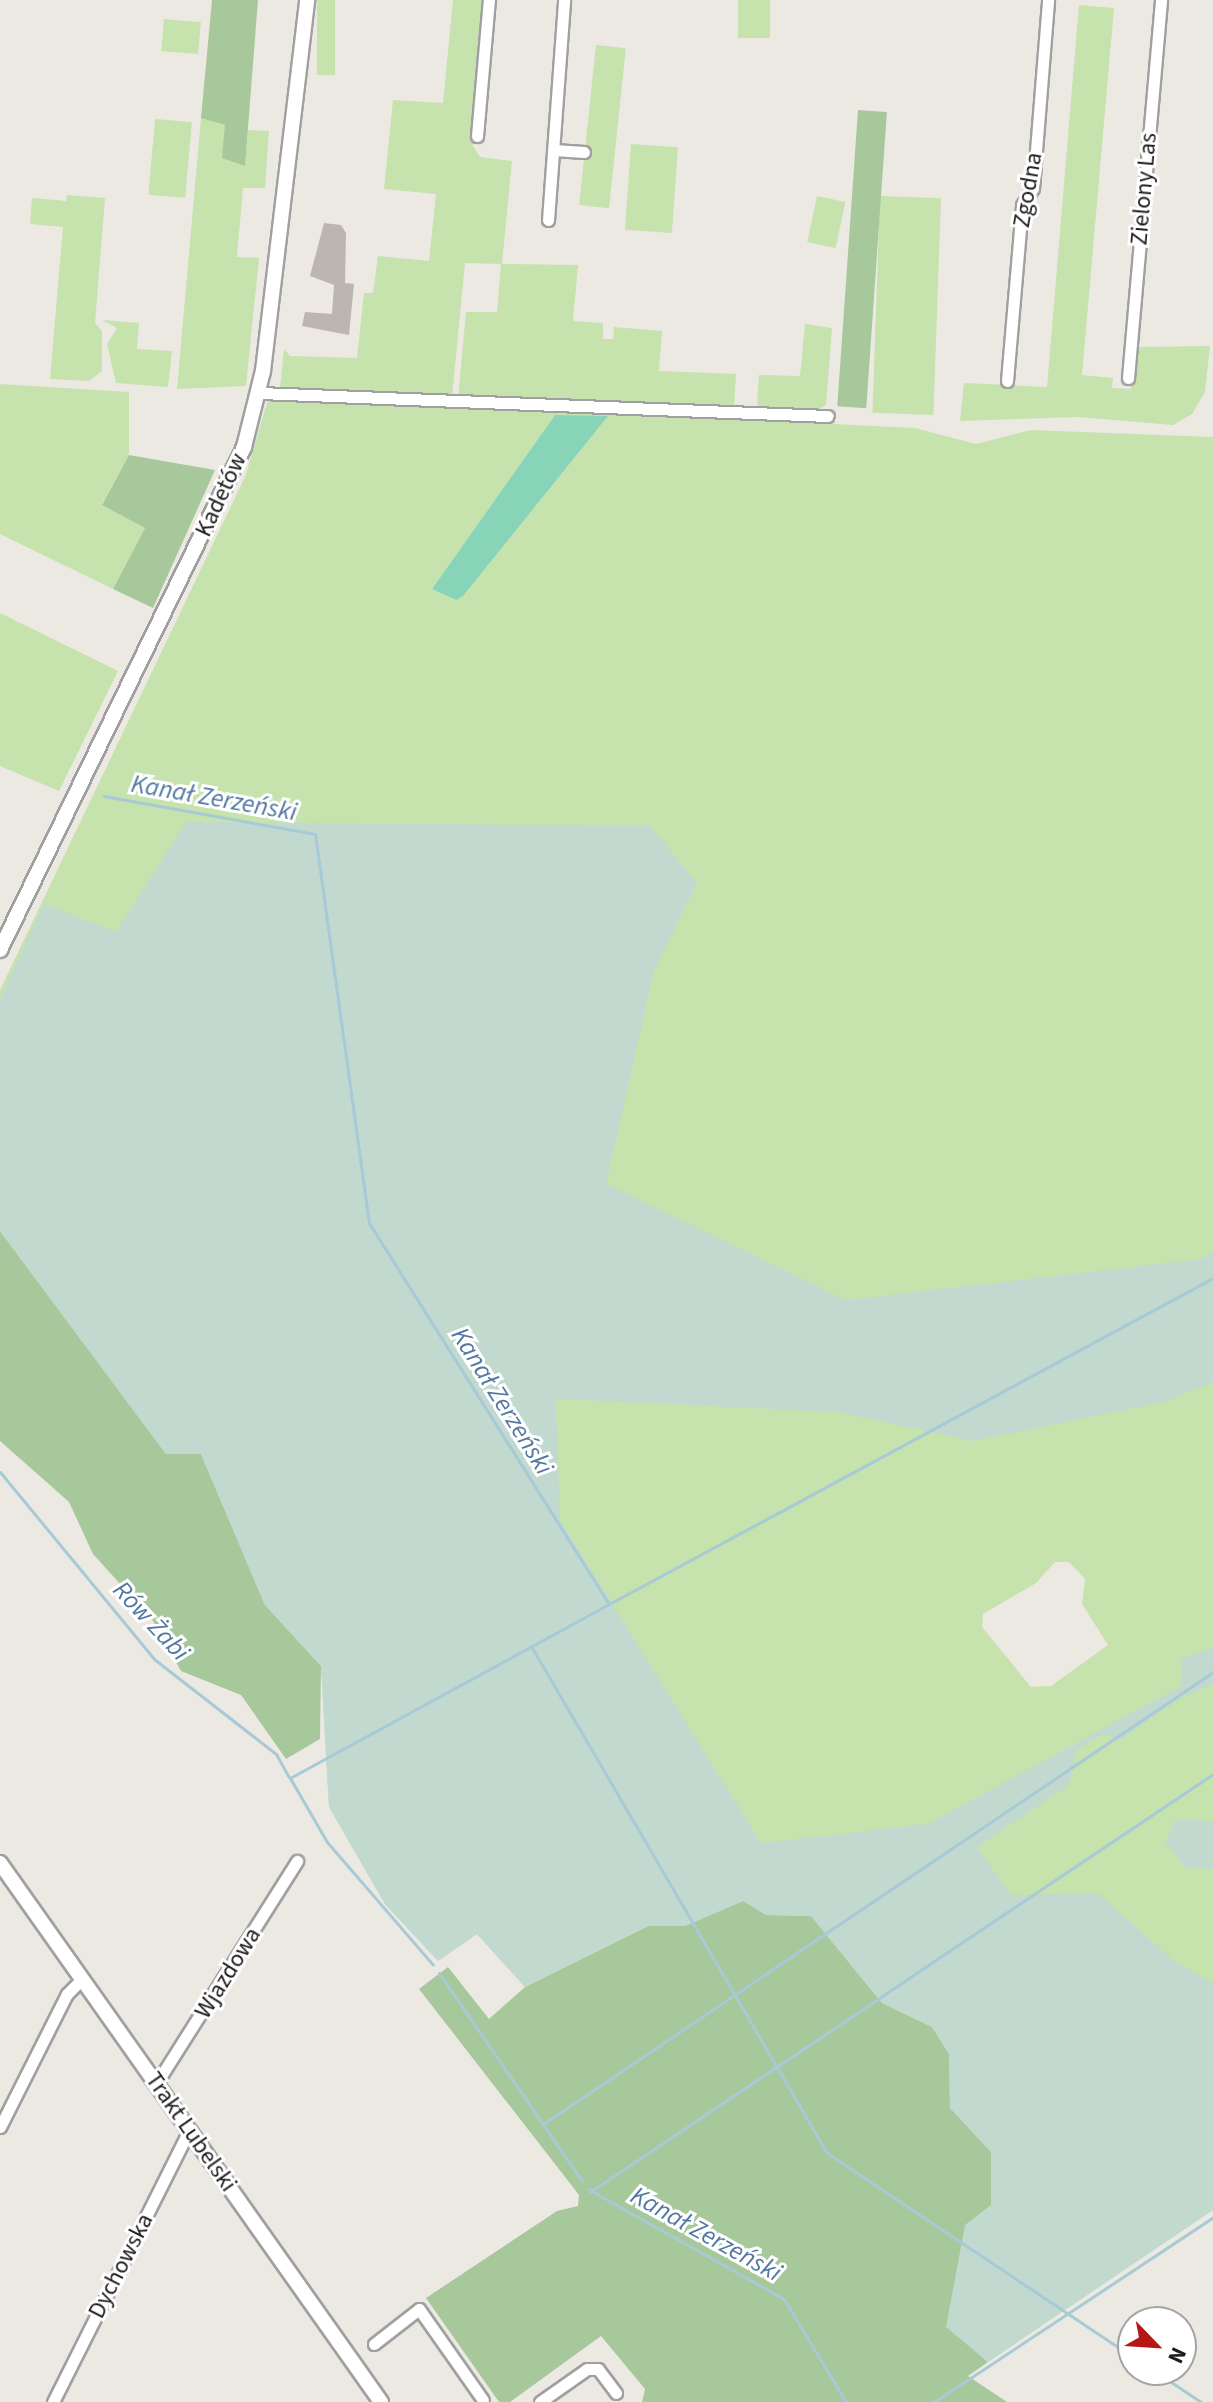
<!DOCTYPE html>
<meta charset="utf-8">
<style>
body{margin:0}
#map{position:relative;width:1213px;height:2402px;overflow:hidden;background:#ece9e3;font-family:"Source Sans 3",sans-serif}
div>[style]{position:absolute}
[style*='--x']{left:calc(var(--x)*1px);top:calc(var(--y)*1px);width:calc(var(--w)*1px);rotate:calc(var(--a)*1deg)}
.grass>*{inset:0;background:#c6e2ad;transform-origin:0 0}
.forest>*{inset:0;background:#a7c89b;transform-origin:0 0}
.wetland>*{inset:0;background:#c1d9ce}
.pitch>*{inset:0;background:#88d4b8}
.stream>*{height:3px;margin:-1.5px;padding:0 1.5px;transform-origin:1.5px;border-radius:1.5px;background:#a7cad6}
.building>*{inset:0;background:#bcb5b0}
.roads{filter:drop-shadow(2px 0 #a0a0a0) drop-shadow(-2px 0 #a0a0a0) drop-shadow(0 2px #a0a0a0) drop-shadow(0 -2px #a0a0a0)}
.minor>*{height:11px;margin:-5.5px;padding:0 5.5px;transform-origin:5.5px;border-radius:5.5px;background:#fff}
.tertiary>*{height:14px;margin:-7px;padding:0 7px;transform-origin:7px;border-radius:7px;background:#fff}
span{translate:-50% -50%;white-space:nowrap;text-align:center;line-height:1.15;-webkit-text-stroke:6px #fff;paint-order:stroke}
.street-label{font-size:24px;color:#1c1c1c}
.water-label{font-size:26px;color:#5378a1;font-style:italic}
.north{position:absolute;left:1117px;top:2306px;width:80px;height:80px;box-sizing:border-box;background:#fff;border:2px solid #a4a4a4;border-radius:50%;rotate:115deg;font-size:22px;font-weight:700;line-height:32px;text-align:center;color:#1c1c1c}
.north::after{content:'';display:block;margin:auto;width:28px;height:36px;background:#b41714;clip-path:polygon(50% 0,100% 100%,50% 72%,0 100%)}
</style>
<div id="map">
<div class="grass">
<div style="left:317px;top:0;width:18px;height:75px"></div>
<div style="clip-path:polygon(453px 0,484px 0,473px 146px,480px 157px,512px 161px,502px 264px,578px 265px,573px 321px,603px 323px,603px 339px,613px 339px,614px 327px,662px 331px,659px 371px,736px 374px,734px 409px,458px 398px,466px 312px,497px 312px,501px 264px,465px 263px,452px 397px,280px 388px,284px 349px,290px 356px,357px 358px,364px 293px,373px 293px,378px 256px,429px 261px,436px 194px,384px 189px,393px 100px,443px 103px)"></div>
<div style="left:738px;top:0;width:32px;height:38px"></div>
<div style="clip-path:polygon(1079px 5px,1114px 8px,1082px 375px,1113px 378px,1112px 388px,1131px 389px,1136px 347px,1210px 346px,1205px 392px,1192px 414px,1173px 425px,1078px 417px,960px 421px,964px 383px,1047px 387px)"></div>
<div style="left:164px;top:19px;width:37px;height:32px;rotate:5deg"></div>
<div style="left:596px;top:45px;width:30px;height:161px;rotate:6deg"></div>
<div style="clip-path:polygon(201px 118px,225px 125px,245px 165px,248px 130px,269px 131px,265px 188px,243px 188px,237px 257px,259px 258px,246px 386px,177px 389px)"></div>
<div style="left:155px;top:119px;width:37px;height:76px;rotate:5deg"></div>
<div style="left:631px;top:144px;width:47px;height:86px;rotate:4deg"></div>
<div style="clip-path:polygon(67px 195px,105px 198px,95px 323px,102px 331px,102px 371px,89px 381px,50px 379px,63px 227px,30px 224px,32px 198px,66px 201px)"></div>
<div style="left:817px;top:196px;width:29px;height:47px;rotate:12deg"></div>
<div style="left:880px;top:196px;width:61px;height:217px;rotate:2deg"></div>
<div style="clip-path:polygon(102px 320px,139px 323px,137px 349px,172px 351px,168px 387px,116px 383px,107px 344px,117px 328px)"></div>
<div style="clip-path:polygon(805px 324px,832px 328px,826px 405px,815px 412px,763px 410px,757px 404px,759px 375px,800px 376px)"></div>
<div style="clip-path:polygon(0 384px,129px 392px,129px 455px,102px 504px,145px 528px,113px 589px,0 534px)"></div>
<div style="clip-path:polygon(evenodd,269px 396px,915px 428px,976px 444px,1031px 430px,1213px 437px,1213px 2210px,988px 2362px,647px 1926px,525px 1987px,477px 1934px,438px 1961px,385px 1904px,329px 1807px,321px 1666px,265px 1605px,201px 1454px,166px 1454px,0 1231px,0 990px,245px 477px,269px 396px,555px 415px,607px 417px,463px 596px,455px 600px,432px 589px,555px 415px,269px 396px,1055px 1562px,1069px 1562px,1085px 1579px,1082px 1604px,1108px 1645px,1051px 1686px,1031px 1687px,982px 1627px,983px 1614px,1036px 1583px,1055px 1562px)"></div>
<div style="clip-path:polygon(0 613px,118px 671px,59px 791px,0 766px)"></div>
</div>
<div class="forest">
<div style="clip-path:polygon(212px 0,258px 0,245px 166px,222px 158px,225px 125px,201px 118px)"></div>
<div style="left:858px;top:110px;width:29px;height:297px;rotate:4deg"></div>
<div style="clip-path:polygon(129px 455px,215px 470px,153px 608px,113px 589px,145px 528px,102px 505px)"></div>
<div style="clip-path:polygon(0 1231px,166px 1454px,201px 1454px,265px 1605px,321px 1666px,320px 1739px,286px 1759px,241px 1695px,181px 1671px,152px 1619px,93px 1554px,69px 1502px,0 1441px)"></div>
<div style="clip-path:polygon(743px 1901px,766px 1915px,811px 1916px,882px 2003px,932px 2027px,949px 2054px,950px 2108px,991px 2152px,991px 2206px,947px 2326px,988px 2362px,968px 2376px,1007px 2402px,642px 2402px,645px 2389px,601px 2336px,510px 2402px,499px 2402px,426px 2298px,557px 2211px,578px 2206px,579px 2195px,419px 1989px,448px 1967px,489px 2019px,525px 1987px,648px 1926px,685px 1926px)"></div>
</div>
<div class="wetland">
<div style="clip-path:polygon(186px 822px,650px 826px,697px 883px,654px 971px,606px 1184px,846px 1300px,1202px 1259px,1213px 1252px,1213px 1382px,1163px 1402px,973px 1441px,837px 1412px,556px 1399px,560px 1520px,761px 1843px,928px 1824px,1181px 1686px,1181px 1659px,1213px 1647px,1213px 1684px,1179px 1699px,1121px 1739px,1104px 1734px,1076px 1750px,1069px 1785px,977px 1847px,1011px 1895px,1098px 1893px,1175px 1962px,1213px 1983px,1213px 2210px,988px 2362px,946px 2327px,965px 2225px,991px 2205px,991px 2152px,950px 2108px,949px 2054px,932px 2027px,882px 2003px,811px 1916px,766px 1915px,743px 1901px,685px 1926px,647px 1926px,525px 1987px,477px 1934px,438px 1961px,385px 1904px,329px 1807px,321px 1666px,265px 1605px,201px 1454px,166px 1454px,0 1231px,0 999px,44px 904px,116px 932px)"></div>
<div style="clip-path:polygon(1176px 1819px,1213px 1821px,1213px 1869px,1186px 1868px,1165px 1842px)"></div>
</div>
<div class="pitch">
<div style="clip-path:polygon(555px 415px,608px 416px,463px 596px,456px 600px,432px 589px)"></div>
</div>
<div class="stream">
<div style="--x:104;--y:796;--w:214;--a:10.2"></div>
<div style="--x:315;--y:834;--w:393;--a:82.1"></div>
<div style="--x:369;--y:1223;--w:450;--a:57.8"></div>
<div style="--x:609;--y:1604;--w:363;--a:151.4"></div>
<div style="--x:290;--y:1778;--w:74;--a:60"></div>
<div style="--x:327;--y:1842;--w:162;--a:49.2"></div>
<div style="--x:0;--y:1472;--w:242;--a:50.5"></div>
<div style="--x:154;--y:1659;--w:155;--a:37.9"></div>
<div style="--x:276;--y:1754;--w:26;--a:61"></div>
<div style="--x:609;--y:1604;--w:686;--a:-28.36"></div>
<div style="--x:531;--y:1646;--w:587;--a:59.72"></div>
<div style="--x:827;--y:2153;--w:368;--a:33.7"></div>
<div style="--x:439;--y:1973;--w:252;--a:55.5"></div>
<div style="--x:543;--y:2124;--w:808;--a:-34"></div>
<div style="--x:588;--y:2189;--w:225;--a:29.3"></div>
<div style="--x:784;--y:2299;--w:120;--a:59"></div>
<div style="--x:590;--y:2192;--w:750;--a:-33.86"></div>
<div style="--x:1153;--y:2370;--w:58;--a:33.7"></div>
<div style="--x:934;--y:2402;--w:335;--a:-33.5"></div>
</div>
<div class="building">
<div style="clip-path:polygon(324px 223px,341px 225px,346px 233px,345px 283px,354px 284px,349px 335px,302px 326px,305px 312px,332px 314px,334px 285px,310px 276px)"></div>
</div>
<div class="roads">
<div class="minor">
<div style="--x:477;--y:136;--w:137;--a:-85"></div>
<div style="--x:554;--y:150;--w:30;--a:4"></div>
<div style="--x:548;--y:220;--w:221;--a:-85.8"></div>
<div style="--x:1128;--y:378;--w:379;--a:-85"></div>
<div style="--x:1007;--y:381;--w:177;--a:-85.1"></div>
<div style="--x:1022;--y:205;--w:20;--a:-57"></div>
<div style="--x:1033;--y:188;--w:189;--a:-85.4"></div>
<div style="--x:260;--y:393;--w:568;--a:2.32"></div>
<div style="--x:156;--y:2084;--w:264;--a:-57.7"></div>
<div style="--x:0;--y:2127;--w:149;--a:-63.3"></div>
<div style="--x:67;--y:1994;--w:21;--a:-45"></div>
<div style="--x:374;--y:2344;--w:57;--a:-37.9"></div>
<div style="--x:419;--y:2309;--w:111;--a:54.9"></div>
<div style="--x:53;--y:2402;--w:304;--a:-63.4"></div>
<div style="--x:540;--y:2402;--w:57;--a:-35.1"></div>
<div style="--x:587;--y:2369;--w:11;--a:0"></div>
<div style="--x:598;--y:2369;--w:30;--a:53"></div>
</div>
<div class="tertiary">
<div style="--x:0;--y:950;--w:559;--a:-64.12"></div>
<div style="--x:244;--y:447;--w:78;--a:-76"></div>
<div style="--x:263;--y:371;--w:374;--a:-83.2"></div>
<div style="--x:0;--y:1863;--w:660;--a:54.74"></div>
</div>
</div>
<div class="street-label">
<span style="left:1144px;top:189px;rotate:-85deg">Zielony Las</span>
<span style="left:1028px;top:190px;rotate:-80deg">Zgodna</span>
<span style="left:221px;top:495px;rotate:-65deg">Kadetów</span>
<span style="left:228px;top:1973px;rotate:-58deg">Wjazdowa</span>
<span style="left:191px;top:2132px;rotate:55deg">Trakt Lubelski</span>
<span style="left:121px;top:2266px;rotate:-63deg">Dychowska</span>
</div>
<div class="water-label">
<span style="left:214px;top:798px;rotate:10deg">Kanał Zerzeński</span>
<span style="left:502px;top:1401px;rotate:58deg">Kanał Zerzeński</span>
<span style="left:151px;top:1621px;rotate:47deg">Rów Żabi</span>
<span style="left:706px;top:2234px;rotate:29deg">Kanał Zerzeński</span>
</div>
<div class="north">N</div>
</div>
